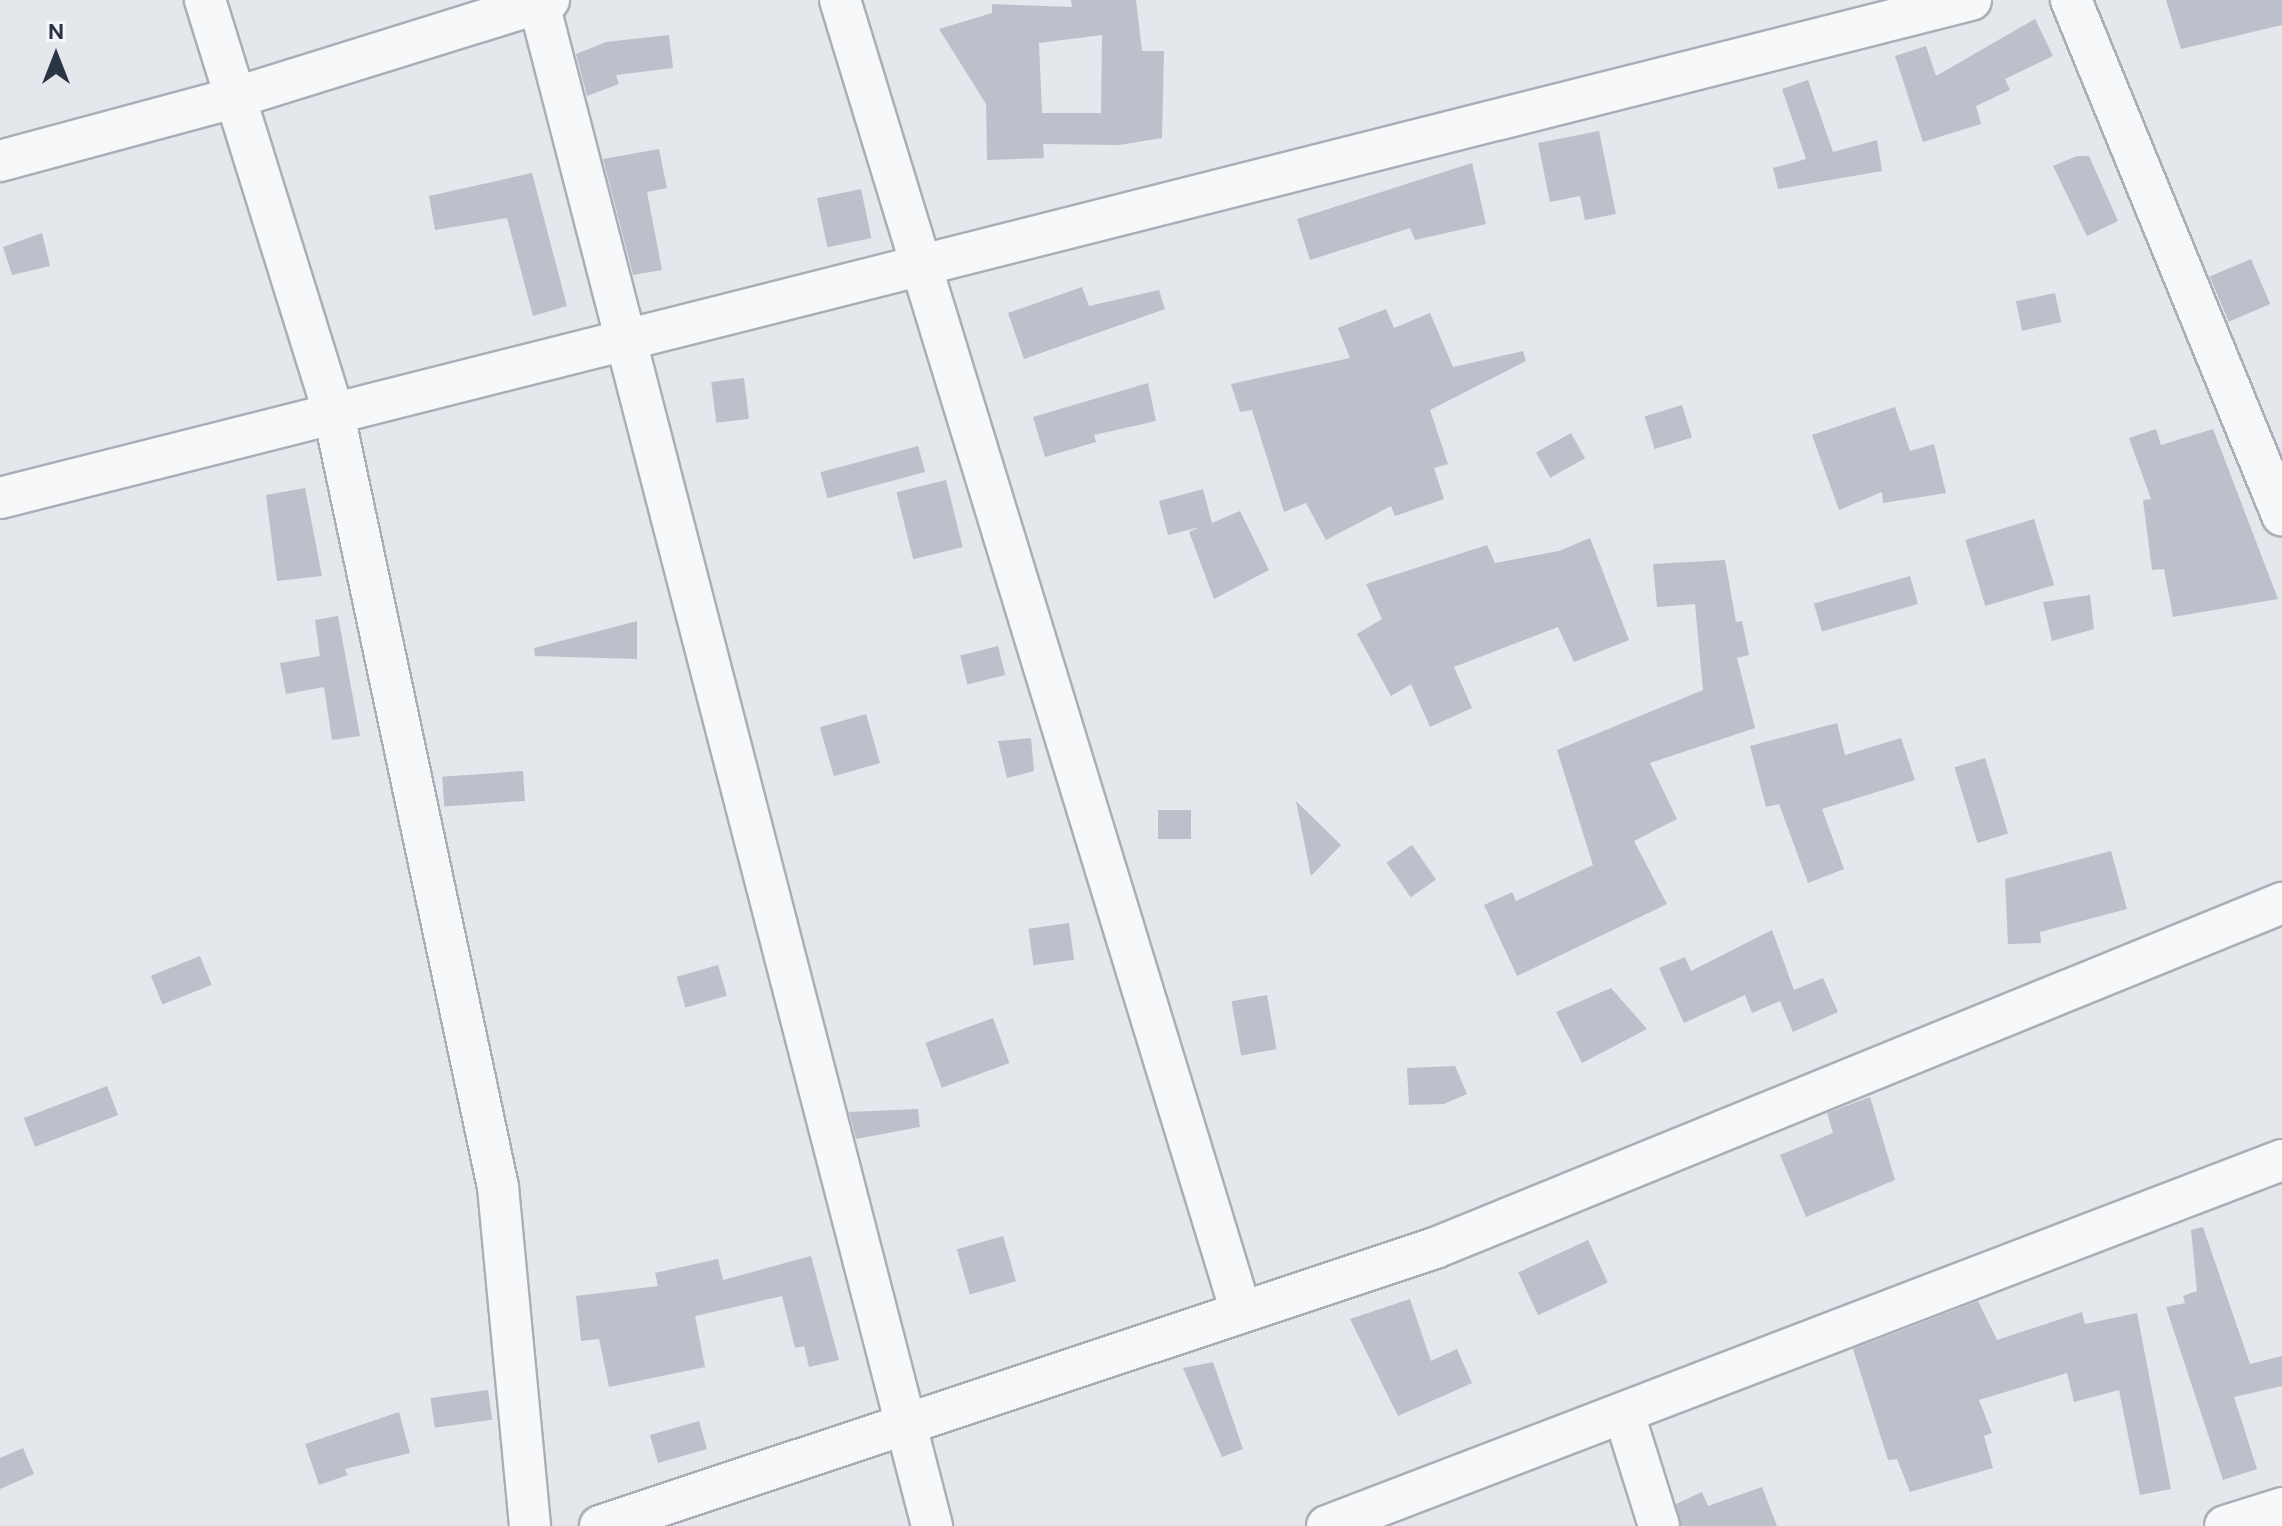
<!DOCTYPE html>
<style>
body{margin:0}
#map{position:relative;width:2282px;height:1526px;overflow:hidden;background:#e4e7ec;font-family:"DM Sans",sans-serif}
div>[style]{position:absolute}
[style*='--x']{left:calc(var(--x)*1px);top:calc(var(--y)*1px);width:calc(var(--w)*1px);rotate:calc(var(--a)*1deg)}
.building>*{inset:0;background:#bbc0ca;transform-origin:0 0}
.roads{filter:drop-shadow(2px 0 #a9aeb7) drop-shadow(-2px 0 #a9aeb7) drop-shadow(0 2px #a9aeb7) drop-shadow(0 -2px #a9aeb7)}
.minor>*{height:40px;margin:-20px;padding:0 20px;transform-origin:20px;border-radius:20px;background:#f7f8fa}
span{translate:-50% -50%;white-space:nowrap;text-align:center;line-height:1.15;-webkit-text-stroke:8px #f4f6f9;paint-order:stroke}
.north{position:absolute;left:16px;top:16px;width:80px;height:80px;-webkit-text-stroke:6px #f4f6f9;paint-order:stroke;rotate:0deg;font-size:22px;font-weight:700;line-height:32px;text-align:center;color:#2b3445}
.north::after{content:'';display:block;margin:auto;width:28px;height:36px;background:#2b3445;clip-path:polygon(50% 0,100% 100%,50% 72%,0 100%)}
</style>
<div id="map">
<div class="building">
<div style="clip-path:polygon(evenodd,1071px 0,1136px 0,1142px 51px,1164px 51px,1162px 138px,1119px 145px,1043px 144px,1044px 158px,987px 160px,986px 104px,939px 29px,992px 13px,992px 4px,1072px 7px,1071px 0,1102px 35px,1101px 113px,1042px 113px,1039px 43px,1102px 35px)"></div>
<div style="clip-path:polygon(2166px 0,2282px 0,2282px 25px,2181px 49px)"></div>
<div style="clip-path:polygon(2035px 19px,2053px 56px,2005px 79px,2010px 90px,1976px 106px,1981px 124px,1923px 142px,1895px 56px,1926px 46px,1936px 76px)"></div>
<div style="clip-path:polygon(669px 35px,673px 68px,616px 75px,619px 84px,587px 96px,576px 54px,606px 42px)"></div>
<div style="clip-path:polygon(1808px 80px,1833px 152px,1877px 140px,1882px 171px,1778px 189px,1773px 168px,1806px 159px,1782px 89px)"></div>
<div style="clip-path:polygon(1599px 131px,1616px 214px,1585px 220px,1580px 196px,1550px 202px,1538px 143px)"></div>
<div style="clip-path:polygon(659px 149px,667px 188px,647px 192px,662px 270px,633px 275px,603px 159px)"></div>
<div style="clip-path:polygon(2077px 156px,2089px 156px,2118px 221px,2087px 236px,2053px 166px)"></div>
<div style="clip-path:polygon(1472px 163px,1486px 224px,1415px 240px,1410px 228px,1310px 260px,1297px 219px)"></div>
<div style="clip-path:polygon(532px 173px,567px 306px,533px 316px,507px 218px,435px 230px,429px 196px)"></div>
<div style="left:861px;top:189px;width:50px;height:45px;rotate:78deg"></div>
<div style="clip-path:polygon(42px 233px,50px 266px,12px 275px,3px 247px)"></div>
<div style="left:2251px;top:259px;width:49px;height:45px;rotate:67deg"></div>
<div style="clip-path:polygon(1082px 287px,1089px 306px,1159px 290px,1165px 309px,1024px 359px,1008px 313px)"></div>
<div style="left:2055px;top:293px;width:30px;height:40px;rotate:78deg"></div>
<div style="clip-path:polygon(1386px 309px,1394px 328px,1430px 313px,1453px 367px,1523px 351px,1526px 361px,1430px 410px,1448px 464px,1434px 468px,1444px 499px,1395px 516px,1391px 506px,1326px 540px,1306px 503px,1284px 512px,1252px 410px,1240px 412px,1231px 384px,1350px 358px,1338px 328px)"></div>
<div style="left:744px;top:378px;width:41px;height:33px;rotate:83deg"></div>
<div style="clip-path:polygon(1148px 383px,1156px 421px,1094px 435px,1096px 442px,1045px 457px,1033px 417px)"></div>
<div style="left:1682px;top:405px;width:34px;height:39px;rotate:73deg"></div>
<div style="clip-path:polygon(1895px 407px,1910px 451px,1934px 444px,1946px 493px,1883px 503px,1882px 492px,1839px 510px,1812px 435px)"></div>
<div style="clip-path:polygon(2156px 429px,2161px 445px,2213px 429px,2278px 599px,2173px 617px,2164px 569px,2152px 570px,2143px 500px,2151px 499px,2129px 438px)"></div>
<div style="left:1571px;top:433px;width:29px;height:40px;rotate:61deg"></div>
<div style="left:918px;top:446px;width:27px;height:101px;rotate:75deg"></div>
<div style="left:946px;top:480px;width:69px;height:51px;rotate:76deg"></div>
<div style="clip-path:polygon(305px 488px,322px 576px,277px 581px,266px 495px)"></div>
<div style="clip-path:polygon(1203px 489px,1212px 523px,1240px 511px,1269px 570px,1214px 599px,1189px 532px,1200px 527px,1168px 535px,1159px 501px)"></div>
<div style="left:2034px;top:519px;width:69px;height:72px;rotate:73deg"></div>
<div style="clip-path:polygon(1590px 538px,1629px 640px,1574px 662px,1558px 627px,1454px 667px,1472px 708px,1430px 727px,1411px 684px,1391px 696px,1357px 634px,1382px 619px,1366px 584px,1487px 545px,1495px 563px,1559px 551px)"></div>
<div style="clip-path:polygon(1725px 560px,1736px 622px,1742px 621px,1749px 655px,1737px 658px,1755px 728px,1650px 763px,1677px 819px,1634px 841px,1667px 904px,1517px 976px,1484px 905px,1512px 892px,1516px 901px,1593px 865px,1557px 750px,1703px 690px,1695px 604px,1657px 607px,1653px 564px)"></div>
<div style="left:1910px;top:576px;width:29px;height:100px;rotate:74deg"></div>
<div style="clip-path:polygon(2090px 595px,2094px 629px,2052px 641px,2043px 602px)"></div>
<div style="clip-path:polygon(338px 616px,360px 736px,332px 740px,324px 687px,286px 694px,280px 663px,320px 656px,315px 620px)"></div>
<div style="clip-path:polygon(637px 621px,637px 659px,535px 656px,534px 648px)"></div>
<div style="left:998px;top:646px;width:30px;height:39px;rotate:76deg"></div>
<div style="left:866px;top:714px;width:51px;height:48px;rotate:74deg"></div>
<div style="clip-path:polygon(1837px 723px,1845px 755px,1901px 738px,1915px 780px,1822px 809px,1844px 869px,1808px 883px,1779px 804px,1766px 807px,1750px 746px)"></div>
<div style="clip-path:polygon(1031px 738px,1034px 771px,1007px 778px,998px 741px)"></div>
<div style="left:1985px;top:758px;width:79px;height:32px;rotate:73deg"></div>
<div style="left:523px;top:771px;width:30px;height:81px;rotate:86deg"></div>
<div style="clip-path:polygon(1296px 801px,1341px 845px,1311px 876px)"></div>
<div style="left:1191px;top:810px;width:29px;height:33px;rotate:90deg"></div>
<div style="left:1412px;top:845px;width:42px;height:31px;rotate:55deg"></div>
<div style="clip-path:polygon(2111px 851px,2127px 909px,2040px 932px,2041px 943px,2008px 944px,2005px 879px)"></div>
<div style="left:1069px;top:923px;width:37px;height:41px;rotate:82deg"></div>
<div style="clip-path:polygon(1772px 930px,1794px 990px,1823px 978px,1838px 1012px,1793px 1032px,1780px 1001px,1752px 1013px,1745px 995px,1684px 1023px,1659px 968px,1685px 957px,1691px 971px)"></div>
<div style="left:200px;top:956px;width:31px;height:53px;rotate:68deg"></div>
<div style="left:718px;top:965px;width:32px;height:43px;rotate:74deg"></div>
<div style="clip-path:polygon(1611px 988px,1647px 1029px,1582px 1063px,1556px 1012px)"></div>
<div style="left:1267px;top:995px;width:55px;height:36px;rotate:80deg"></div>
<div style="left:993px;top:1018px;width:48px;height:72px;rotate:70deg"></div>
<div style="clip-path:polygon(1455px 1066px,1467px 1094px,1444px 1104px,1409px 1105px,1407px 1068px)"></div>
<div style="left:107px;top:1086px;width:31px;height:89px;rotate:69deg"></div>
<div style="clip-path:polygon(1870px 1097px,1895px 1180px,1806px 1217px,1780px 1155px,1833px 1133px,1827px 1113px)"></div>
<div style="clip-path:polygon(918px 1109px,920px 1127px,856px 1139px,849px 1112px)"></div>
<div style="clip-path:polygon(2203px 1227px,2250px 1364px,2282px 1356px,2282px 1386px,2234px 1397px,2257px 1469px,2223px 1480px,2166px 1307px,2185px 1303px,2183px 1296px,2197px 1291px,2191px 1230px)"></div>
<div style="left:1003px;top:1236px;width:47px;height:48px;rotate:74deg"></div>
<div style="left:1588px;top:1240px;width:47px;height:77px;rotate:65deg"></div>
<div style="clip-path:polygon(811px 1256px,839px 1360px,809px 1367px,804px 1346px,795px 1348px,782px 1296px,695px 1316px,705px 1367px,609px 1387px,599px 1339px,581px 1341px,576px 1296px,658px 1286px,655px 1273px,718px 1259px,723px 1280px)"></div>
<div style="clip-path:polygon(1410px 1299px,1431px 1361px,1457px 1349px,1472px 1383px,1398px 1416px,1350px 1319px)"></div>
<div style="clip-path:polygon(1978px 1301px,1997px 1340px,2082px 1312px,2085px 1324px,2137px 1313px,2171px 1489px,2140px 1495px,2119px 1390px,2074px 1402px,2067px 1373px,1979px 1400px,1992px 1433px,1984px 1436px,1993px 1468px,1910px 1492px,1897px 1459px,1888px 1460px,1853px 1349px)"></div>
<div style="clip-path:polygon(1213px 1362px,1243px 1449px,1222px 1457px,1183px 1368px)"></div>
<div style="left:488px;top:1390px;width:30px;height:58px;rotate:82deg"></div>
<div style="clip-path:polygon(399px 1412px,410px 1453px,345px 1469px,348px 1475px,319px 1485px,305px 1444px)"></div>
<div style="left:699px;top:1421px;width:29px;height:51px;rotate:74deg"></div>
<div style="clip-path:polygon(23px 1448px,34px 1474px,0 1489px,0 1458px)"></div>
<div style="clip-path:polygon(1762px 1487px,1777px 1526px,1681px 1526px,1676px 1504px,1702px 1492px,1708px 1506px)"></div>
</div>
<div class="roads">
<div class="minor">
<div style="--x:205;--y:0;--w:435;--a:72.7"></div>
<div style="--x:334;--y:415;--w:789;--a:78.01"></div>
<div style="--x:498;--y:1187;--w:341;--a:84.6"></div>
<div style="--x:538;--y:0;--w:1576;--a:75.52"></div>
<div style="--x:840;--y:0;--w:1372;--a:73"></div>
<div style="--x:2071;--y:0;--w:557;--a:67.72"></div>
<div style="--x:0;--y:161;--w:242;--a:-15.1"></div>
<div style="--x:234;--y:98;--w:330;--a:-17.3"></div>
<div style="--x:0;--y:498;--w:2033;--a:-14.18"></div>
<div style="--x:1624;--y:1414;--w:117;--a:72.6"></div>
<div style="--x:600;--y:1526;--w:880;--a:-18.41"></div>
<div style="--x:1435;--y:1248;--w:915;--a:-22.16"></div>
<div style="--x:1327;--y:1526;--w:1023;--a:-20.97"></div>
<div style="--x:2225;--y:1526;--w:60;--a:-17.5"></div>
</div>
</div>
<div class="north">N</div>
</div>
